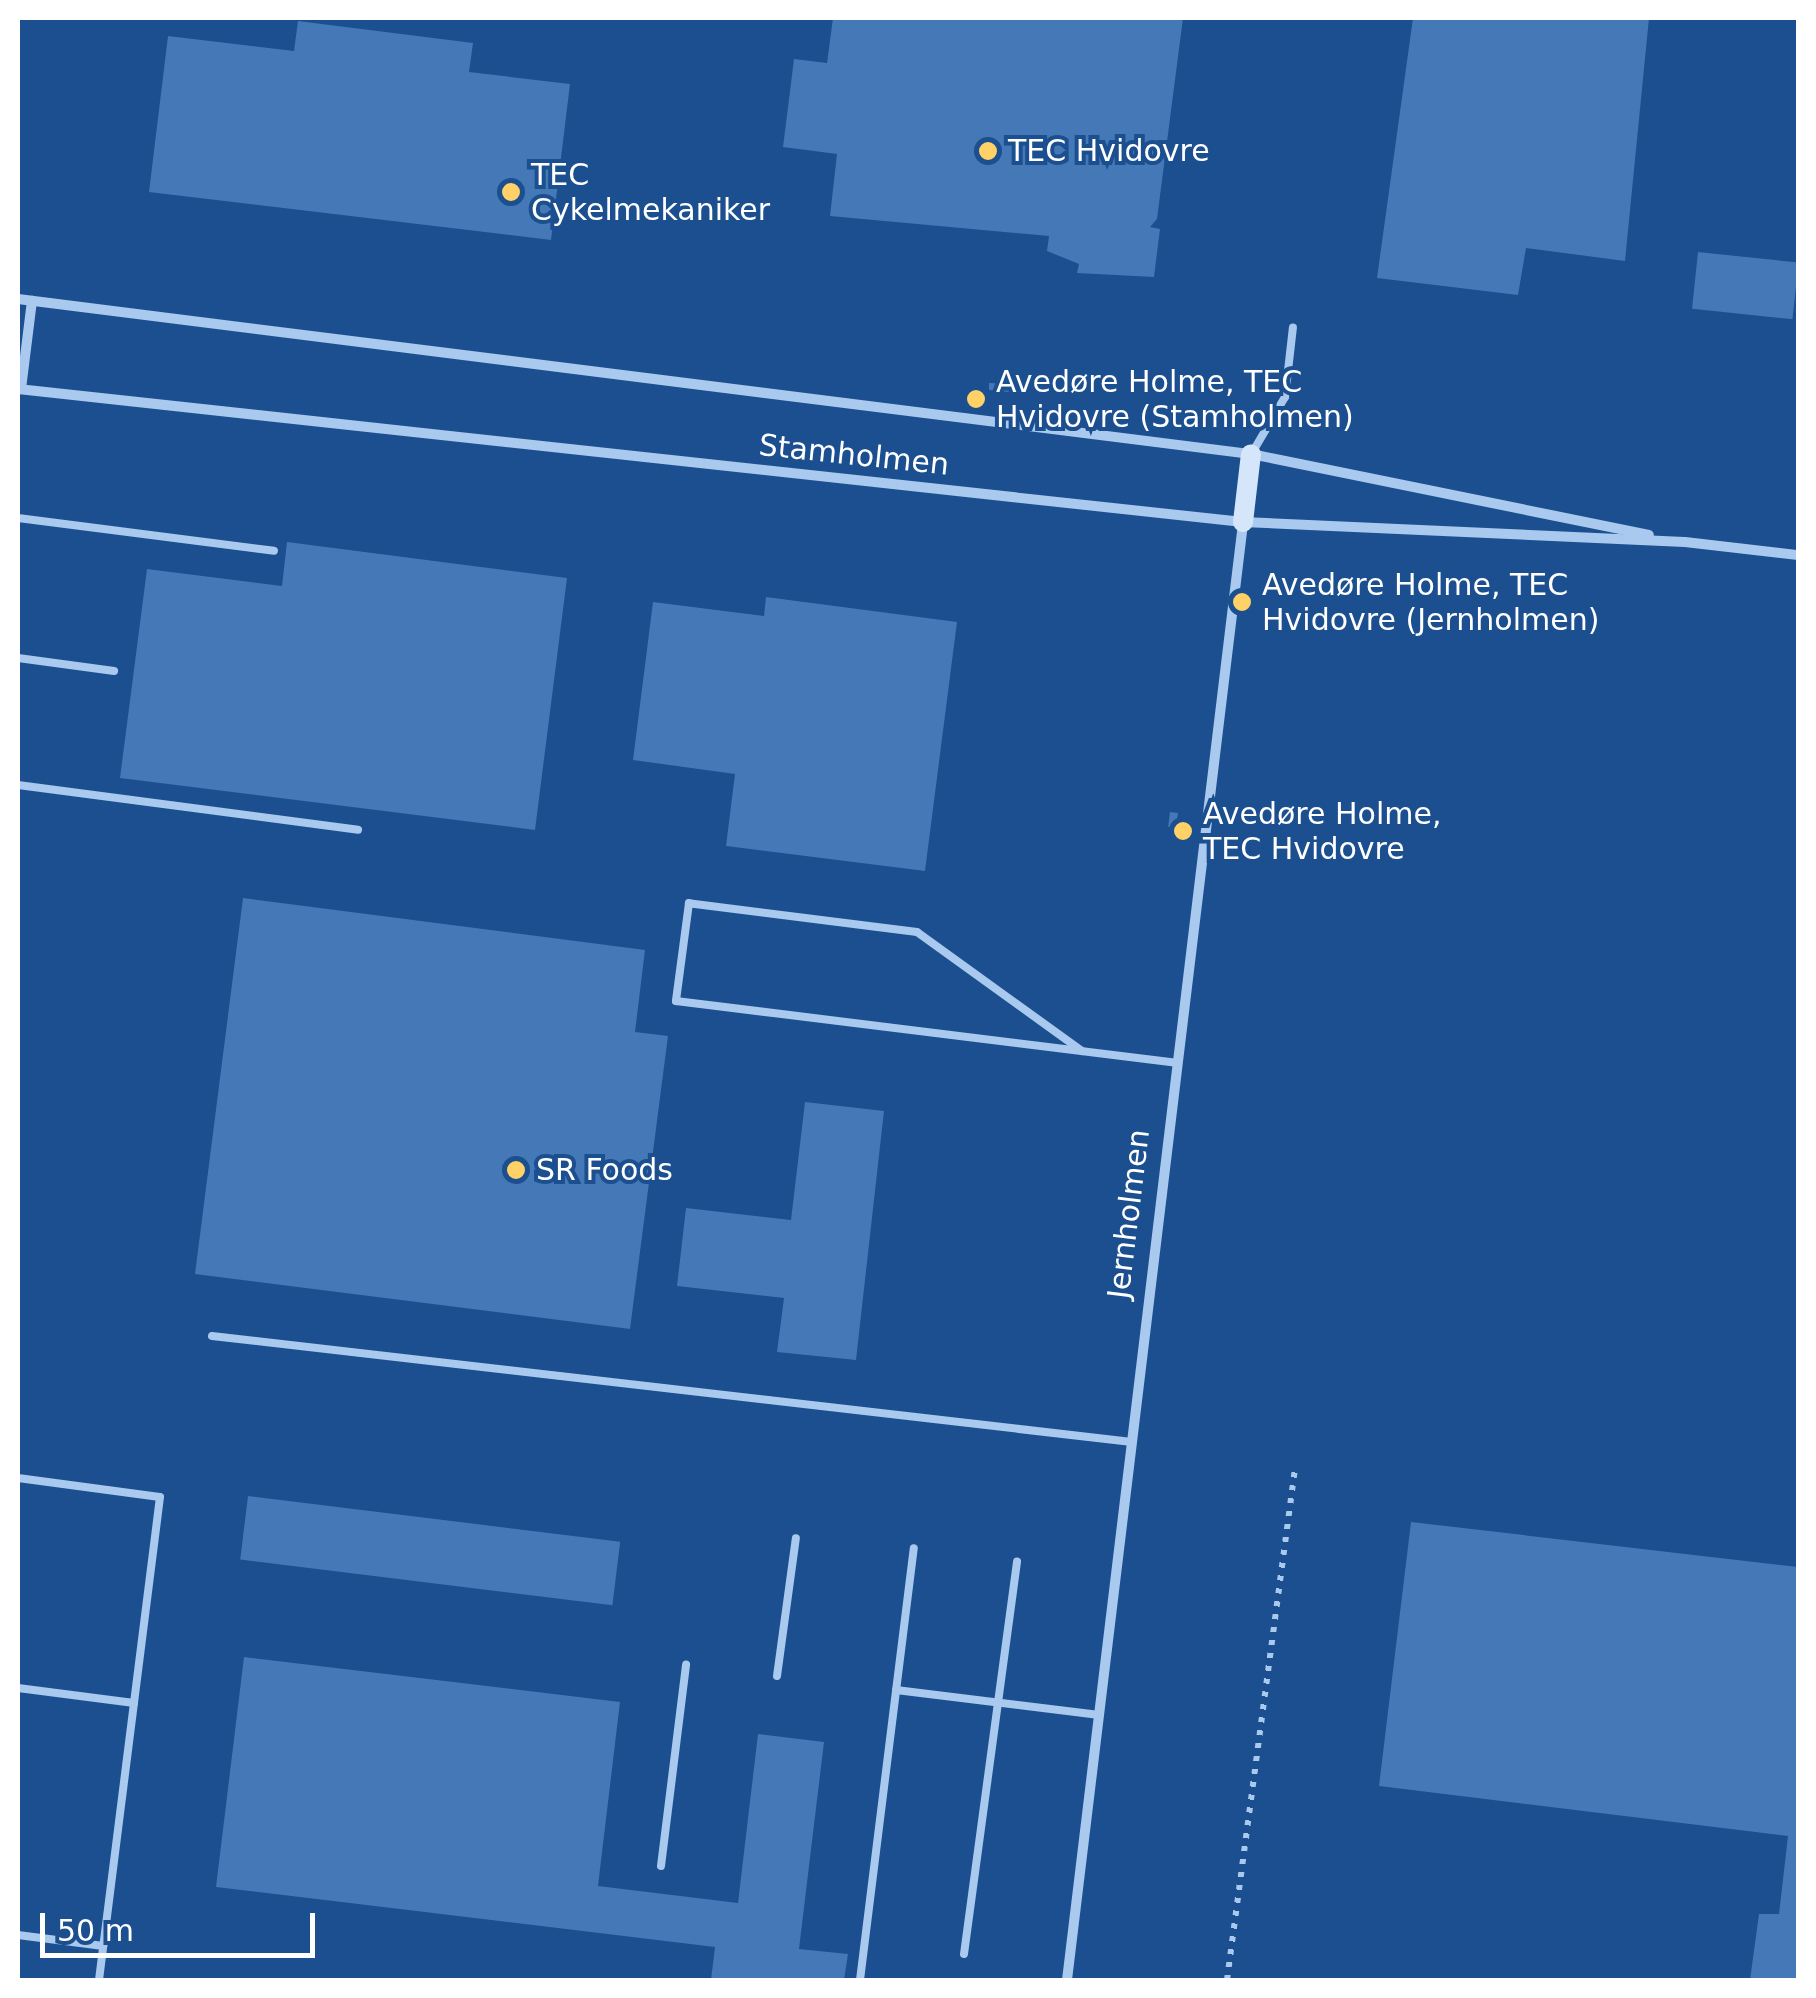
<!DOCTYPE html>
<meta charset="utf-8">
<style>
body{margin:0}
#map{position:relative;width:1816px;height:1998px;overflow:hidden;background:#1b4f8f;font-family:"DejaVu Sans",sans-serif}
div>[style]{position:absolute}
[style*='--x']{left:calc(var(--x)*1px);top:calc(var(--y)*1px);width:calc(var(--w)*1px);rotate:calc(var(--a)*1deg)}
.building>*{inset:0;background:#4478b7;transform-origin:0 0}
.path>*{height:6px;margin-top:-3px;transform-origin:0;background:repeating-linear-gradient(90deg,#a9c9ee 0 5px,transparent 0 13px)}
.lane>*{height:8px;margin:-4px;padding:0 4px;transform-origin:4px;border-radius:4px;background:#a9c9ee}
.street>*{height:10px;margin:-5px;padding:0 5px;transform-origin:5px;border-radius:5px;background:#a9c9ee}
.secondary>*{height:20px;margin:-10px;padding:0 10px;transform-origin:10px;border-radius:10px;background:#d6e6fa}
.dots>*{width:28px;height:28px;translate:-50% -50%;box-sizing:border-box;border:5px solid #1b4f8f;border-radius:50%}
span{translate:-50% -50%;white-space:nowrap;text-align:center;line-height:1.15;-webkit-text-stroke:8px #1b4f8f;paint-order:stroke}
.poi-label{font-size:30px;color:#fff}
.left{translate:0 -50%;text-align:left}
.street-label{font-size:30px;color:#fff}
.frame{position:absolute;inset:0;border:20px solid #fff;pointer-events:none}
.scale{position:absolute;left:40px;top:1913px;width:275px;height:45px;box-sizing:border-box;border:5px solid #fff;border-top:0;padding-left:12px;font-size:30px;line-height:35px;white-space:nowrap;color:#fff;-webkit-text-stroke:8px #1b4f8f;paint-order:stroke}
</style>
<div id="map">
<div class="building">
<div style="clip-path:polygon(833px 18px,1183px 18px,1157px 219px,1150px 227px,1160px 229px,1154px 277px,1077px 273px,1079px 264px,1047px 251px,1049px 236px,830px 216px,837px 154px,783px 147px,794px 59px,827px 63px)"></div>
<div style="clip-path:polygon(1413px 18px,1649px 18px,1625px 261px,1526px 248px,1518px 295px,1377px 278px)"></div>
<div style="clip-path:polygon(298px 21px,473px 43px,469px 72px,570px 84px,551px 240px,149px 192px,168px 36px,294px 51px)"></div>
<div style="left:1698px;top:252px;width:101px;height:57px;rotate:6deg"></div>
<div style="clip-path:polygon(989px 383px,1009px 384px,1009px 392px,989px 390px)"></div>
<div style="clip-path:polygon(287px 542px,567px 578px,535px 830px,120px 778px,147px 569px,282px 586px)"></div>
<div style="clip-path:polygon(766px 597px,957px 622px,925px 871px,726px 846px,735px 774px,633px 760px,653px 602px,764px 616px)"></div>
<div style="left:1170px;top:812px;width:8px;height:15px;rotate:7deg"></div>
<div style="clip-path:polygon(243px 898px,645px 950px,635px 1032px,668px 1036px,630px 1329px,195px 1274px)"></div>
<div style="clip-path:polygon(805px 1102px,884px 1111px,856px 1360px,777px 1352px,784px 1298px,677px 1286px,686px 1208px,791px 1220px)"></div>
<div style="left:248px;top:1496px;width:375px;height:64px;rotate:7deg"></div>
<div style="clip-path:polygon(1411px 1522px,1798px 1567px,1798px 1980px,1750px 1980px,1759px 1914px,1779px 1914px,1788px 1836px,1379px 1786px)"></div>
<div style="clip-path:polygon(244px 1657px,620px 1702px,598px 1886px,738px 1903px,758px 1734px,824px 1742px,799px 1949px,848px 1954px,844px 1980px,711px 1980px,715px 1947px,216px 1887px)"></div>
</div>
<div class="path">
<div style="--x:1227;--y:1980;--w:516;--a:-82.43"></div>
</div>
<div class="lane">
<div style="--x:1252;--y:453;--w:65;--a:-59.5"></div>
<div style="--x:1285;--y:397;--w:70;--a:-83.5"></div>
<div style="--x:18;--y:518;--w:258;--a:7.3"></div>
<div style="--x:18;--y:658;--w:97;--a:7.7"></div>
<div style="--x:18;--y:785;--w:343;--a:7.5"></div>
<div style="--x:1082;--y:1051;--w:203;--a:-144.2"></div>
<div style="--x:917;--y:932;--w:230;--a:-172.8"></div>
<div style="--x:689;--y:903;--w:99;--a:97.6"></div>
<div style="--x:676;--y:1001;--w:506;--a:7.04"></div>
<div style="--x:212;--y:1336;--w:926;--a:6.57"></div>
<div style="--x:18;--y:1478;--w:143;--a:7.6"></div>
<div style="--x:160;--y:1497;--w:487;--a:97.2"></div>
<div style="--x:777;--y:1676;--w:139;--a:-82.2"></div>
<div style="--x:18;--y:1688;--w:117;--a:7.4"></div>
<div style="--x:896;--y:1690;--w:205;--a:7"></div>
<div style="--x:661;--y:1866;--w:203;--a:-82.9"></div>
<div style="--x:18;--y:1935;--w:86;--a:7.4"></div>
<div style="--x:964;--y:1954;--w:396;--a:-82.3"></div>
<div style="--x:860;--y:1980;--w:435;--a:-82.9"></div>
</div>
<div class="street">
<div style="--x:18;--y:299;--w:1243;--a:7.17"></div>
<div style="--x:1251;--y:454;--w:406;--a:11.5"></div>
<div style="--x:18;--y:389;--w:1232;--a:6.2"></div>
<div style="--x:1243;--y:522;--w:442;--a:2.6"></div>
<div style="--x:1685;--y:542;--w:114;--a:6.6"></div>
<div style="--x:21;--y:389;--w:89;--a:-82.9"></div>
<div style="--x:1067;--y:1980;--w:1468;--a:-83.11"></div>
</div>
<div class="secondary">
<div style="--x:1243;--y:522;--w:68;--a:-83.3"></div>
</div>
<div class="dots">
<div style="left:988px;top:151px;background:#ffd166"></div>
<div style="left:511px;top:192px;background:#ffd166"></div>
<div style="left:976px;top:399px;background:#ffd166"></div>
<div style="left:1242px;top:602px;background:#ffd166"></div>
<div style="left:1183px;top:831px;background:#ffd166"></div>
<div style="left:516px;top:1170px;background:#ffd166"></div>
</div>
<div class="poi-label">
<span class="left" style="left:1008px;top:151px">TEC Hvidovre</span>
<span class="left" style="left:531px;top:192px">TEC<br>Cykelmekaniker</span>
<span class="left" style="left:996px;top:399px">Avedøre Holme, TEC<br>Hvidovre (Stamholmen)</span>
<span class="left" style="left:1262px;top:602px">Avedøre Holme, TEC<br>Hvidovre (Jernholmen)</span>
<span class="left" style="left:1203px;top:831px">Avedøre Holme,<br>TEC Hvidovre</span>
<span class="left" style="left:536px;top:1170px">SR Foods</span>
</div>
<div class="street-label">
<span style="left:854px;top:455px;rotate:6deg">Stamholmen</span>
<span style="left:1129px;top:1214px;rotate:-83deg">Jernholmen</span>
</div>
<div class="frame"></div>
<div class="scale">50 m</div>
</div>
